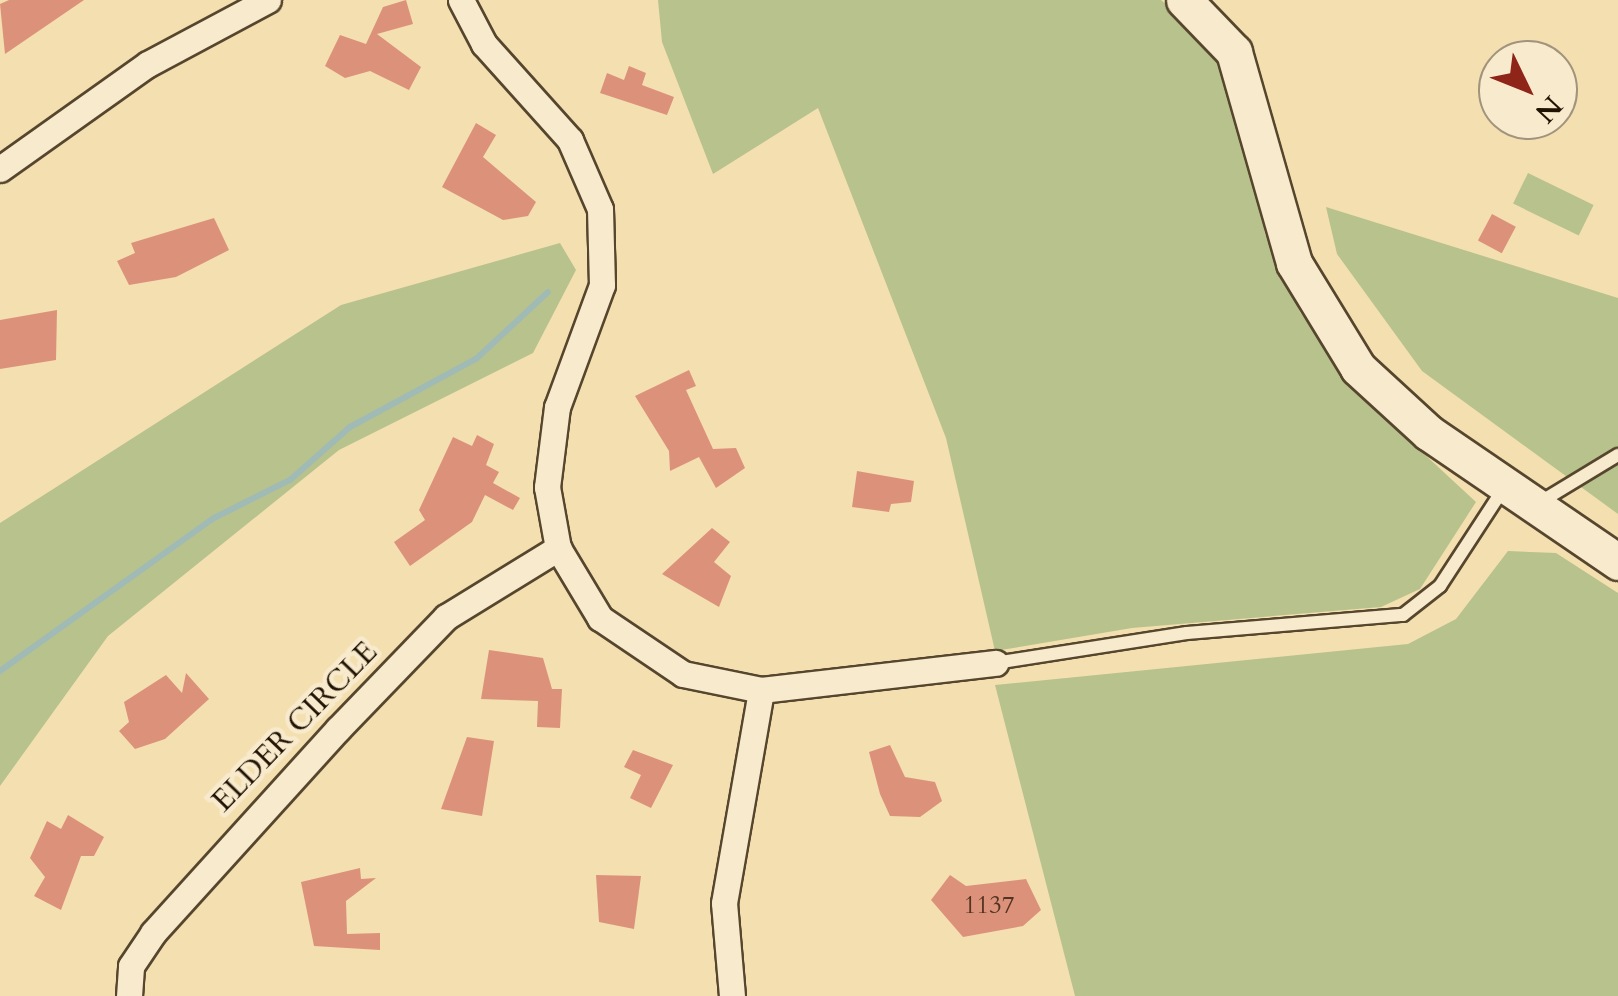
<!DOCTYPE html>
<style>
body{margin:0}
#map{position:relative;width:1618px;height:996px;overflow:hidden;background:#f4dfb0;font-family:Cardo,serif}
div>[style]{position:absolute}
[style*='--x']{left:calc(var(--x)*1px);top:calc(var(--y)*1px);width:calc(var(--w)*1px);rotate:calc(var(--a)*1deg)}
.green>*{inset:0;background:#b8c28d;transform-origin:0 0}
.stream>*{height:6px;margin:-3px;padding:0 3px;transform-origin:3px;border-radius:3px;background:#a0bab6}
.building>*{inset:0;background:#dc927a;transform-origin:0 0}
.roads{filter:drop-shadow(2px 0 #56462e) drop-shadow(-2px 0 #56462e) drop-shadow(0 2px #56462e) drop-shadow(0 -2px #56462e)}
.lane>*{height:12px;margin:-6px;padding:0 6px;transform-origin:6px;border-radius:6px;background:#f8eacc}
.street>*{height:25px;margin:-12.5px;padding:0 12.5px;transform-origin:12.5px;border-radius:12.5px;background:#f8eacc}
.secondary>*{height:35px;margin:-17.5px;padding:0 17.5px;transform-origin:17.5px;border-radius:17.5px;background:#f8eacc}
span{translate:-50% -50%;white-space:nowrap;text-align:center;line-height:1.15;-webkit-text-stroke:9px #f8eacc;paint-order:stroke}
.number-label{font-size:25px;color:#503321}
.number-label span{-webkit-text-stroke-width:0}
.street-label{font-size:30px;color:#211303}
.north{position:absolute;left:1478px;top:40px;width:100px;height:100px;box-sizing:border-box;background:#f8eacc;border:2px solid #a2947c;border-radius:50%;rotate:133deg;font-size:28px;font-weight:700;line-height:40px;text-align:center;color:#211303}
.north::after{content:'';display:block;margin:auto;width:35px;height:45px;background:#8f2418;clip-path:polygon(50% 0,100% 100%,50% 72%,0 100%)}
</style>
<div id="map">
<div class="green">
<div style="clip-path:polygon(658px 0,1161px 0,1209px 38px,1250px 135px,1265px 234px,1300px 312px,1355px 390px,1476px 502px,1420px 589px,1381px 607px,1132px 628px,995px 651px,946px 438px,818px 108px,713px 174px,662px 42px)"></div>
<div style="left:1528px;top:173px;width:73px;height:34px;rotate:26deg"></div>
<div style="clip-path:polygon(1326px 207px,1618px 298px,1618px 514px,1422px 371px,1337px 254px)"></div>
<div style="clip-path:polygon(560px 243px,576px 270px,533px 353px,339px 450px,108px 636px,0 786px,0 523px,341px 305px)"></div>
<div style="clip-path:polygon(1508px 551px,1556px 553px,1618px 593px,1618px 996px,1075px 996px,995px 685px,1408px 644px,1456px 619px)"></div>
</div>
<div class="stream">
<div style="--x:0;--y:671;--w:263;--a:-35.6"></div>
<div style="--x:214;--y:518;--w:85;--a:-26.6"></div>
<div style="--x:290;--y:480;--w:80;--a:-41.5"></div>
<div style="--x:350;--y:427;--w:143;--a:-28.4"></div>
<div style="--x:476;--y:359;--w:98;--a:-42.9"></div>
</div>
<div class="building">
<div style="clip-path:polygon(9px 0,84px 0,5px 54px,0 4px)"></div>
<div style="clip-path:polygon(406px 0,413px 24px,377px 34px,421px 67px,409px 90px,370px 71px,345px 78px,325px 66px,340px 35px,366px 44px,383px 7px)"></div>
<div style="clip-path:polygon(629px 66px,646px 73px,642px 85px,674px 97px,667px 115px,600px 93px,607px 73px,624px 80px)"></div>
<div style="clip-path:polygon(476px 123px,496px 135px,483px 157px,536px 202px,528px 216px,503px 220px,442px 187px)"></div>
<div style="left:1492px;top:214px;width:27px;height:30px;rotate:28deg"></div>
<div style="clip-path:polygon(214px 218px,229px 250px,176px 277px,129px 285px,117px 261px,135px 253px,131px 243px)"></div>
<div style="clip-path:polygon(57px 310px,56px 360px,0 369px,0 320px)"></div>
<div style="clip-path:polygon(689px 370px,696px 386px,686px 390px,713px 449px,736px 448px,745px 468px,716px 488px,699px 457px,670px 471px,669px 451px,635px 396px)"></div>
<div style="clip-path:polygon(477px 435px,494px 444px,486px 465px,499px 472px,493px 483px,520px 498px,513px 510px,485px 495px,472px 522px,410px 566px,394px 542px,425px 520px,419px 510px,453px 437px,472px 446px)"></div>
<div style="clip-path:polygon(857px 471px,914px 481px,911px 502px,891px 504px,889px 512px,852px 507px)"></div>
<div style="clip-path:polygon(712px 528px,730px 542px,714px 562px,731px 576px,719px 607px,662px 574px)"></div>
<div style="clip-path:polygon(489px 650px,543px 658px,552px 689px,562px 689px,560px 728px,537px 727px,538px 701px,481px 699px)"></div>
<div style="clip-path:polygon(186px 673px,209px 699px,165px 739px,135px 749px,119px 731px,129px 722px,124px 702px,166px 675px,182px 693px)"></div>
<div style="clip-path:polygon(467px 737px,494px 741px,482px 816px,441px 809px)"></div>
<div style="clip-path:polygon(890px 745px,905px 777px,935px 782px,942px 801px,920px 817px,890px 816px,880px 794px,869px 752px)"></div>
<div style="clip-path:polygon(633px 750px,673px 765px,651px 808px,630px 798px,641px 775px,624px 767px)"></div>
<div style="clip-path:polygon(68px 815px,104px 837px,94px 856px,81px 856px,61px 910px,34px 896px,45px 877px,30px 858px,47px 821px,61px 829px)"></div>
<div style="clip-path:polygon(360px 868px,361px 879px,376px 878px,346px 901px,347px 934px,380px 933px,380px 950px,314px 946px,301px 882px)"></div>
<div style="clip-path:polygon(596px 875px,641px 876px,634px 929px,599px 922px)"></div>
<div style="clip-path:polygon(950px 875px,966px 886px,1026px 879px,1041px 910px,1023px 926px,963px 937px,931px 900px)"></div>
</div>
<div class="roads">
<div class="lane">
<div style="--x:1537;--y:504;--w:95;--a:-31.2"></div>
<div style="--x:995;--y:663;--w:194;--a:-8.9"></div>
<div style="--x:1187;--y:633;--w:217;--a:-4.8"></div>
<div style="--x:1403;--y:615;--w:47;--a:-38.1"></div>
<div style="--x:1440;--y:586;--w:117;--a:-56.9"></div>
</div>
<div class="street">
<div style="--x:461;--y:0;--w:50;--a:62.4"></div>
<div style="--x:484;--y:44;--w:129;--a:48.1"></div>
<div style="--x:570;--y:140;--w:75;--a:66.5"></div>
<div style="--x:600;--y:209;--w:76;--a:88.5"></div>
<div style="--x:602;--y:285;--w:130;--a:110.2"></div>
<div style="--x:557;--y:407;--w:81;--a:97.1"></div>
<div style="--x:547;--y:487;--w:62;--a:79.8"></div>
<div style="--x:558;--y:548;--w:82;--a:59"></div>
<div style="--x:600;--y:618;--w:100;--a:34"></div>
<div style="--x:683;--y:674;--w:80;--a:11.6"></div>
<div style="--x:761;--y:690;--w:236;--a:-6.6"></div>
<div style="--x:0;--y:169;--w:181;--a:-35.4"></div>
<div style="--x:148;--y:64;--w:136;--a:-28.1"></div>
<div style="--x:129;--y:996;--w:30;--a:-86"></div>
<div style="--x:131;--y:966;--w:40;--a:-56"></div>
<div style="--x:153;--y:933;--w:275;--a:-47.8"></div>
<div style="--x:338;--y:729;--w:156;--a:-46"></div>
<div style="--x:446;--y:617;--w:132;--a:-31.6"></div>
<div style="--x:732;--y:996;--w:93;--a:-94.9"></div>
<div style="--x:724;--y:903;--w:216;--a:-80.1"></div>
</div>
<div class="secondary">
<div style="--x:1184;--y:0;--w:72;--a:46.1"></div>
<div style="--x:1234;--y:52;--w:219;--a:74.1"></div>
<div style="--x:1294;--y:263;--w:123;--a:58.6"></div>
<div style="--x:1358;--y:368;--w:96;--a:42.5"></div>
<div style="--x:1429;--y:433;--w:229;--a:34.3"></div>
</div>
</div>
<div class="number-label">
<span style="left:989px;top:905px">1137</span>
</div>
<div class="street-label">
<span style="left:295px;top:727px;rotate:-46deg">ELDER CIRCLE</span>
</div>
<div class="north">N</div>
</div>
